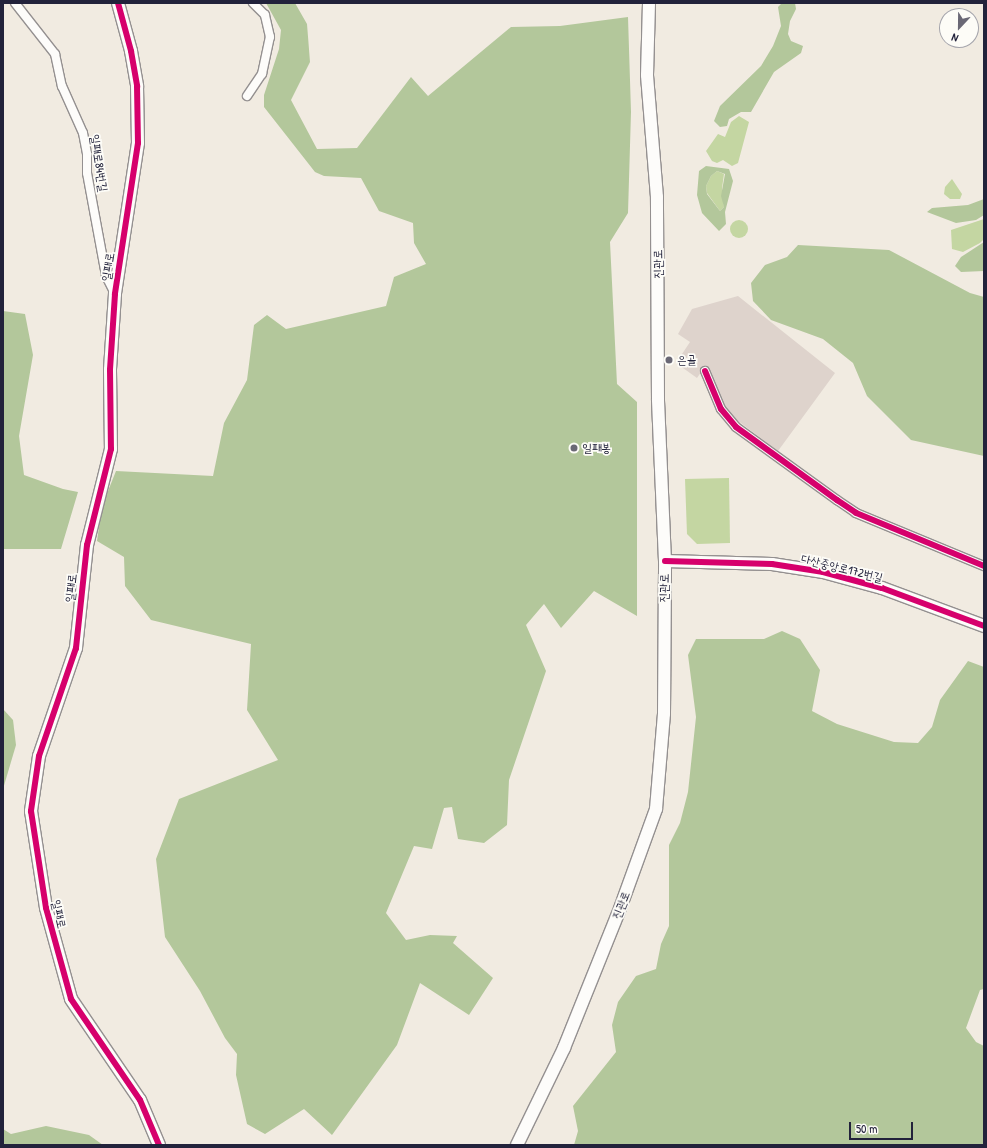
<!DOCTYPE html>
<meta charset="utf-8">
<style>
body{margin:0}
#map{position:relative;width:987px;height:1148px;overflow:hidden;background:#f1ebe1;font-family:"Patrick Hand","Poor Story",sans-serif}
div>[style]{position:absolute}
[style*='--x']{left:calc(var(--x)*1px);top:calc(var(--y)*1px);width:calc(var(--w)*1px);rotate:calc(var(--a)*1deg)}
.industrial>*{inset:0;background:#ded3cc}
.green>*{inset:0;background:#c4d6a2}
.round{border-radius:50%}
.forest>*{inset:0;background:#b3c79b}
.roads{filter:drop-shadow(1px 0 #949090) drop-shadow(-1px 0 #949090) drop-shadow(0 1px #949090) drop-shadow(0 -1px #949090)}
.street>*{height:8px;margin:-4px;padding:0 4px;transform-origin:4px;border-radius:4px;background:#fdfcfa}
.secondary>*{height:12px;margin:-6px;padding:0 6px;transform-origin:6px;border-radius:6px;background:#fdfcfa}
.cycleway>*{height:6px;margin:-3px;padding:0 3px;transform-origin:3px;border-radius:3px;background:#d6006c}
.dots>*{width:11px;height:11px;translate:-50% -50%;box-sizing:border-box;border:2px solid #fdfcf7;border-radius:50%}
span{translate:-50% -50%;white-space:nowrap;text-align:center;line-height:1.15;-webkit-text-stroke:3.5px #fdfcf7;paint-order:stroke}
.street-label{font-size:12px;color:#22223b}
.poi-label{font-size:12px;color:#22223b}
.left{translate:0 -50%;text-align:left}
.frame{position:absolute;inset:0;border:4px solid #22223b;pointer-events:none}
.north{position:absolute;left:939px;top:8px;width:40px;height:40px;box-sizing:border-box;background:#fdfcf7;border:1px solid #a5a5ac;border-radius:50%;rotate:202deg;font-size:11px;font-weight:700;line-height:16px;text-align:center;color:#22223b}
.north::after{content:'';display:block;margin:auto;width:14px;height:18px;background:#6a6875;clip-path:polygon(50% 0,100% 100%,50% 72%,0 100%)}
.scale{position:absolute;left:849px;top:1122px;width:64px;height:18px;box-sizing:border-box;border:2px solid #22223b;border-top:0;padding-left:5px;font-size:12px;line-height:14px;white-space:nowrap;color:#22223b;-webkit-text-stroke:3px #fdfcf7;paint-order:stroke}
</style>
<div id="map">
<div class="industrial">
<div style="clip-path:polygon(738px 296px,835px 373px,778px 451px,733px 417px,719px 397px,706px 365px,697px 378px,676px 363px,690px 342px,678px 334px,692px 309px)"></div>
</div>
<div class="green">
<div style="clip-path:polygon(739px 116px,749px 122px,738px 163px,732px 166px,723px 160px,717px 163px,712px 161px,706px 151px,718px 134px,725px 137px,731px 122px)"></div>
<div style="clip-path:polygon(717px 171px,724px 174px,722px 188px,724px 207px,720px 211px,707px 193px,706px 186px,711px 176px)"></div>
<div style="clip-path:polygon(952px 179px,962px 194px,960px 199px,950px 199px,944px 194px,945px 187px)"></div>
<div style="clip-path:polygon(984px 219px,984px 239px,980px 243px,963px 252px,952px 249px,951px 230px)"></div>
<div class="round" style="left:730px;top:220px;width:18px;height:18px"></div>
<div style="clip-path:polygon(729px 478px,730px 543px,697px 544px,687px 534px,685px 479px)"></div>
</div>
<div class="forest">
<div style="clip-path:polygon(266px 3px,295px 3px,307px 24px,310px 62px,291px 100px,317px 149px,357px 148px,411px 77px,428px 96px,511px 27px,560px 26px,628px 17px,631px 112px,628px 213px,610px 242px,617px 384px,637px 402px,637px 616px,594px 591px,561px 628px,544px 604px,526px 625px,546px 671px,509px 780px,507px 825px,484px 843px,458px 839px,452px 807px,444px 808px,432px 849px,414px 846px,386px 913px,406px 940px,430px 935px,457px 936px,453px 943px,493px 978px,469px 1015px,420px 983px,397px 1045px,332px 1135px,304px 1109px,265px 1134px,247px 1124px,236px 1075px,237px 1054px,225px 1038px,200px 991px,165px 937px,156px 859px,179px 799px,278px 760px,247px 710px,251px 644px,151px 620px,125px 586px,124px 557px,97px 541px,102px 506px,116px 471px,213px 476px,224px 423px,247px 380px,254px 325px,267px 315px,286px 329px,386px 306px,394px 277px,426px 264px,414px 243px,413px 223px,379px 211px,361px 178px,324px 176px,315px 172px,264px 107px,264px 95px,279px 49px,281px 30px)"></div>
<div style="clip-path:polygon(782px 3px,795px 3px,796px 9px,790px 21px,788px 34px,791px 41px,803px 46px,801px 53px,774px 72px,751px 112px,741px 112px,729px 119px,727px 126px,720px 127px,714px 121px,720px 106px,761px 66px,773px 46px,781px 26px,778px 7px)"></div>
<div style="clip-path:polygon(evenodd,706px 166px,729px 169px,733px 181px,725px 212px,726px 224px,719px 231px,702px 213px,697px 195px,699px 171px,706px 166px,717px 171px,725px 174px,721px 196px,724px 207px,720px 211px,707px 194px,706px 186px,711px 176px,717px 171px)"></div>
<div style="clip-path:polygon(984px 199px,984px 215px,976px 220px,956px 223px,927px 212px,932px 208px,968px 205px)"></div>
<div style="clip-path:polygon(984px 242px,984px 271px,961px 272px,955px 266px,961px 257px)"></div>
<div style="clip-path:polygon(798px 245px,889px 250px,970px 293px,984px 297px,984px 456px,911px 440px,867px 396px,853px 363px,823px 339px,771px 320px,753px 301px,751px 283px,765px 265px,787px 257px)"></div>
<div style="clip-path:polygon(3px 311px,25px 314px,33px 355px,19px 436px,24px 475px,63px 489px,78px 492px,61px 549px,3px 549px)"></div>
<div style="clip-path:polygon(782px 631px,800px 639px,820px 670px,812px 711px,837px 724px,894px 742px,918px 743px,932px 727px,940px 700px,968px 661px,984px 667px,984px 989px,980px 990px,966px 1028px,976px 1042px,984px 1046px,984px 1145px,574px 1145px,578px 1131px,573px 1106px,616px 1052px,612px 1025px,618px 1002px,636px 976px,656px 969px,661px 944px,669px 926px,669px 845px,680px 823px,688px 792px,696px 717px,688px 655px,696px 639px,764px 639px)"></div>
<div style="clip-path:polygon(3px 709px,13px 720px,16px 745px,3px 789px)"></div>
<div style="clip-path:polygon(46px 1126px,89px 1135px,103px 1145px,3px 1145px,3px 1129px,11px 1134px)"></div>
</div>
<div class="roads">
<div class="street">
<div style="--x:15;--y:3;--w:65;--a:51.9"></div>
<div style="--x:55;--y:54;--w:33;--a:78"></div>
<div style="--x:62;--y:86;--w:51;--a:65.9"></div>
<div style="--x:83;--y:133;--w:21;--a:79"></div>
<div style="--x:87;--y:154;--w:19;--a:90"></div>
<div style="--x:87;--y:173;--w:105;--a:79.5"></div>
<div style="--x:106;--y:276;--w:20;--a:63"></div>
<div style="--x:247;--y:96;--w:27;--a:-56"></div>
<div style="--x:262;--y:74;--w:38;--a:-78"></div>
<div style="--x:270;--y:37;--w:23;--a:-103"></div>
<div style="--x:265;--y:15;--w:17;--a:-135"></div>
<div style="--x:705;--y:371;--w:41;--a:67.2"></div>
<div style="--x:721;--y:409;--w:23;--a:50"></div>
<div style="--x:736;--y:427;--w:125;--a:35.9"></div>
<div style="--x:837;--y:500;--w:23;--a:34"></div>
<div style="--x:856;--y:513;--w:139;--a:22.5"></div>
</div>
<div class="secondary">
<div style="--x:118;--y:3;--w:50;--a:74.8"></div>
<div style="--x:131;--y:51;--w:36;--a:80"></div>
<div style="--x:137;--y:86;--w:57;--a:89"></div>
<div style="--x:138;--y:143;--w:153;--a:98.7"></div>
<div style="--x:115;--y:294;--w:76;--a:93.8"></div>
<div style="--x:110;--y:370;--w:79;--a:89.3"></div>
<div style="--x:111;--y:449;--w:99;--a:104"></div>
<div style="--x:87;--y:545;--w:104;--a:96.1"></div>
<div style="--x:76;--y:648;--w:114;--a:108.9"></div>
<div style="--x:39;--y:756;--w:56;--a:98.3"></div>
<div style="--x:31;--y:811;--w:98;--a:81.2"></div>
<div style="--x:46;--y:908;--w:94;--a:74.6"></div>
<div style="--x:71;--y:999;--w:122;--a:55.7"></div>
<div style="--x:140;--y:1100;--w:49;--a:67.1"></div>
<div style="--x:665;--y:561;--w:107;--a:1.6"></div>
<div style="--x:772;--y:564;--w:52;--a:8.9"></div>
<div style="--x:823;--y:572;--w:61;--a:15.2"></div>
<div style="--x:882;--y:588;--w:109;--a:20.4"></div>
<div style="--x:517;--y:1145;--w:108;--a:-64.1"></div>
<div style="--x:564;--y:1048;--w:144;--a:-68.1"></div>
<div style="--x:618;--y:914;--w:112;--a:-70.1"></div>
<div style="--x:656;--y:809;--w:95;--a:-85.2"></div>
<div style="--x:664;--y:714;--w:153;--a:-89.6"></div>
<div style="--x:665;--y:561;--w:162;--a:-92.5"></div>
<div style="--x:658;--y:399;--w:202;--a:-90.3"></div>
<div style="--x:657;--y:197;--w:122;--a:-94.7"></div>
<div style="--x:647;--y:75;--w:72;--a:-88.4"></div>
</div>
</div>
<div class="cycleway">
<div style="--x:118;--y:3;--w:50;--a:74.8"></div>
<div style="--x:131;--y:51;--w:36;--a:80"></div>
<div style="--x:137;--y:86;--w:57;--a:89"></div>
<div style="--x:138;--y:143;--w:153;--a:98.7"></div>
<div style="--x:115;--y:294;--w:76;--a:93.8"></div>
<div style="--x:110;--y:370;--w:79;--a:89.3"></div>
<div style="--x:111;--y:449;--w:99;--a:104"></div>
<div style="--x:87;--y:545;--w:104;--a:96.1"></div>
<div style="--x:76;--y:648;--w:114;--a:108.9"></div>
<div style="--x:39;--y:756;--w:56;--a:98.3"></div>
<div style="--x:31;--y:811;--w:98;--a:81.2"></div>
<div style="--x:46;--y:908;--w:94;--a:74.6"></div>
<div style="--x:71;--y:999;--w:122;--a:55.7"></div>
<div style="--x:140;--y:1100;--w:49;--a:67.1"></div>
<div style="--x:705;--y:371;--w:41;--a:67.2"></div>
<div style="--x:721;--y:409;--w:23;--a:50"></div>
<div style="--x:736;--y:427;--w:125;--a:35.9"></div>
<div style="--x:837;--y:500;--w:23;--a:34"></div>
<div style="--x:856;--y:513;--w:139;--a:22.5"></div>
<div style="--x:665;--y:561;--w:107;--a:1.6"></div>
<div style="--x:772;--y:564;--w:52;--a:8.9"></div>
<div style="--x:823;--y:572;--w:61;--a:15.2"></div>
<div style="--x:882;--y:588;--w:109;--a:20.4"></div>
</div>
<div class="dots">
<div style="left:669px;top:360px;background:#6a6875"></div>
<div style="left:574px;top:448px;background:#6a6875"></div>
</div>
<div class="street-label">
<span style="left:99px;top:163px;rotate:81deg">일패로84번길</span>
<span style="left:658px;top:264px;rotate:-91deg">진관로</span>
<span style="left:108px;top:267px;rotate:-81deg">일패로</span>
<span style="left:842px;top:568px;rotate:14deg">다산중앙로172번길</span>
<span style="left:71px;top:588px;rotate:-84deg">일패로</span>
<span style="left:664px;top:588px;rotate:-89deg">진관로</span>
<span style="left:621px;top:905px;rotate:-68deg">진관로</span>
<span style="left:59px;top:914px;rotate:77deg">일패로</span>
</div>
<div class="poi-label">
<span class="left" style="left:677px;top:360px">은골</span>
<span class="left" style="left:582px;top:448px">일패봉</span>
</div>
<div class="frame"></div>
<div class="north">N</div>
<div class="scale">50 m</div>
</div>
